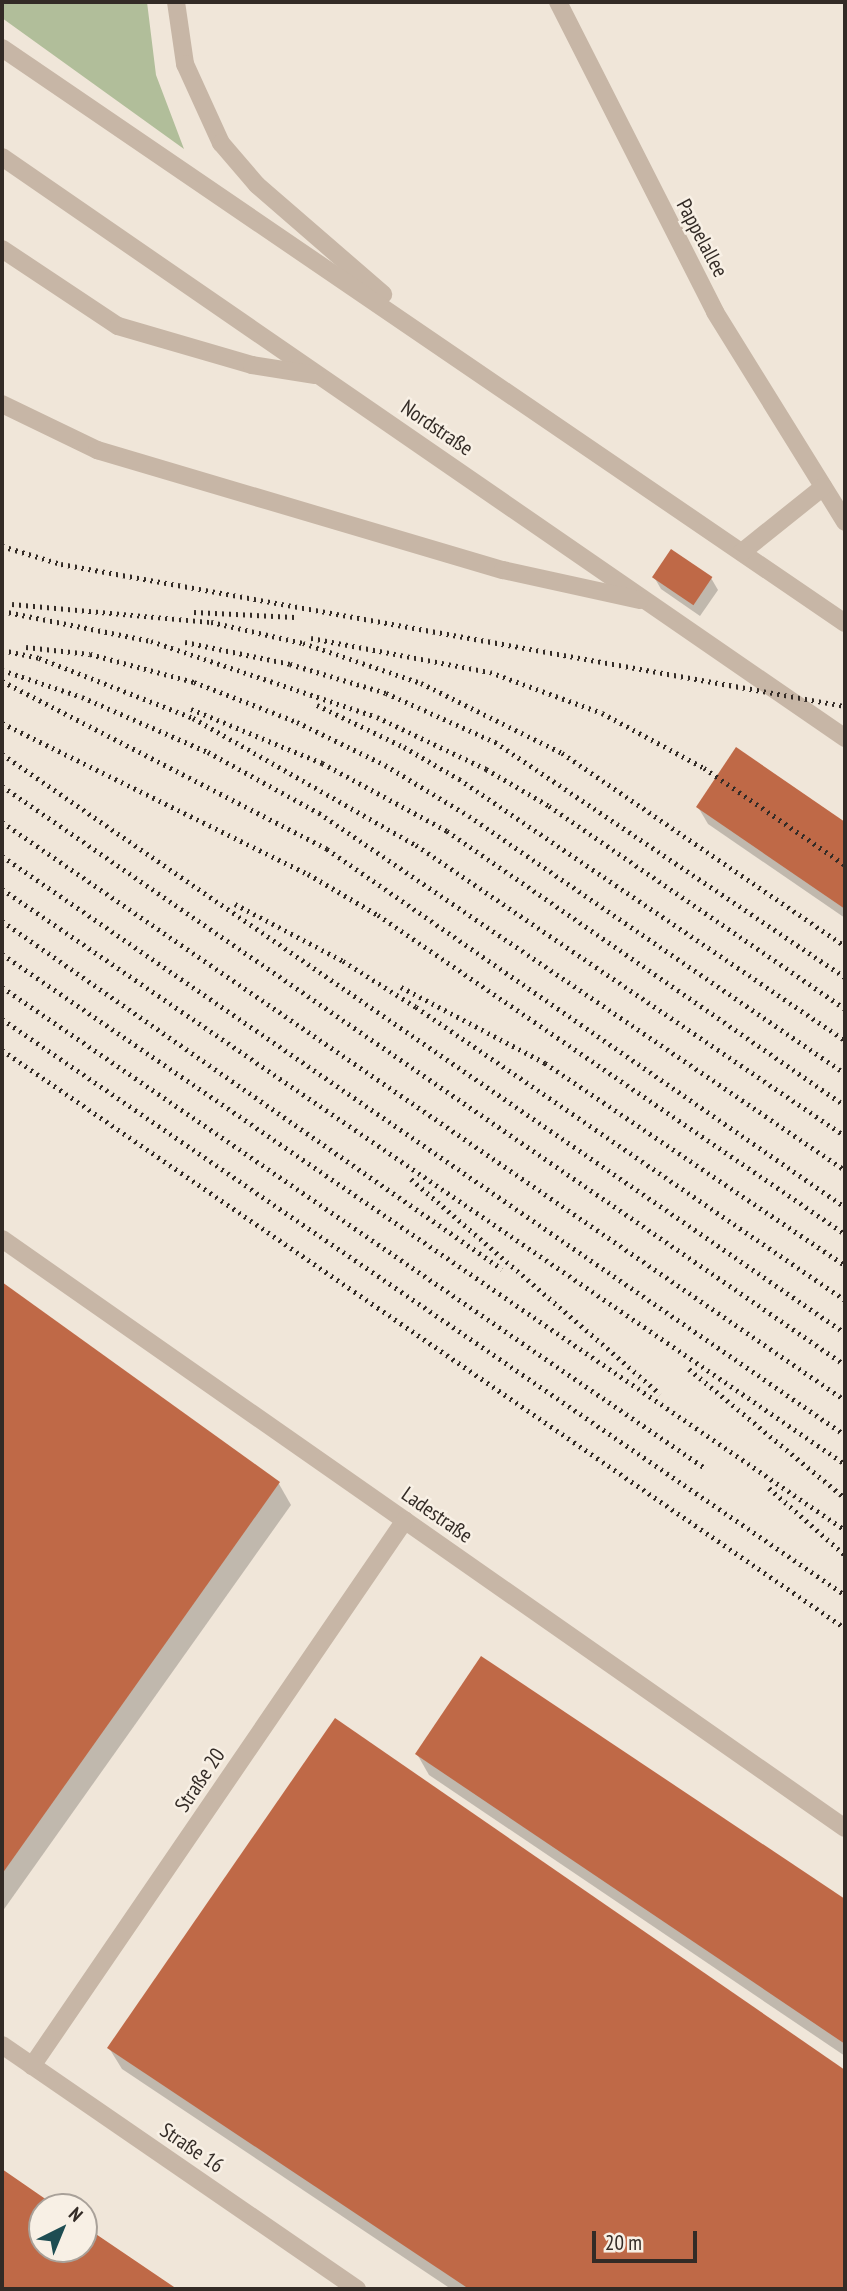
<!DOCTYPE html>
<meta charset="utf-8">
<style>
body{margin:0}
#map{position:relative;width:847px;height:2291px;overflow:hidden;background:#f0e6d9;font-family:"PT Sans Narrow",sans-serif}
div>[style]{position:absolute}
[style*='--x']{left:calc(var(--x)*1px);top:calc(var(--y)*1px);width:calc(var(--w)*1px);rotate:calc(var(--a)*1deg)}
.green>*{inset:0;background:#b1be9a}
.shadow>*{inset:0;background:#0003}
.building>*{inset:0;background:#bf6947;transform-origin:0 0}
.minor>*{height:18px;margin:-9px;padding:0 9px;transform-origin:9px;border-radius:9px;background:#c7b6a6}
.rail>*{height:5px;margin-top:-2.5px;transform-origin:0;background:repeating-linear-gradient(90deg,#332b26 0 2px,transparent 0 7px)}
span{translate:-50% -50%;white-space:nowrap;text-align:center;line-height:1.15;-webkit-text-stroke:5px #f8f0e5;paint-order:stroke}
.street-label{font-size:21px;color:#332b26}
.frame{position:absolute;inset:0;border:4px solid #332b26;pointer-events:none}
.north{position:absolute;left:28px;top:2193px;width:70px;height:70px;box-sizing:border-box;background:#f8f0e5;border:2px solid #a9a199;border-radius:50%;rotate:43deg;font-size:19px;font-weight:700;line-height:28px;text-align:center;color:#332b26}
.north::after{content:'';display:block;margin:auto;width:24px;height:32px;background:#1e4d52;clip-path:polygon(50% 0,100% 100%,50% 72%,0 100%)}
.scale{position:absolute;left:592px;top:2231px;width:105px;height:32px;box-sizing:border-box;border:4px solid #332b26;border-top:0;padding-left:9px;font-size:21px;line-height:24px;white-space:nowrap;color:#332b26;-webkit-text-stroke:5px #f8f0e5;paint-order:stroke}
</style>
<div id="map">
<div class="green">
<div style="clip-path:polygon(2px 2px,147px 2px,156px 75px,184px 149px,2px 18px)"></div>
</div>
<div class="shadow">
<div style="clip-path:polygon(654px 577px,711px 578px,718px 590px,700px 616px,661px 589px)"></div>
<div style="clip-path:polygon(737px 750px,845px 824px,845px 918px,708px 824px,698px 807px)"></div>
<div style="clip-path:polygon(2px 1284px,279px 1484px,291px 1505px,2px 1912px)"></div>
<div style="clip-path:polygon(481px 1659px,845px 1901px,845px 2056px,429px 1775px,417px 1754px)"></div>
<div style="clip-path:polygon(335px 1720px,845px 2073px,845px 2289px,451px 2289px,122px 2069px,109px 2048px)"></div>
<div style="clip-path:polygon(2px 2171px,54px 2207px,42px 2207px,42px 2249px,84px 2249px,84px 2228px,174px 2289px,2px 2289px)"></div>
</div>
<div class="building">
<div style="left:671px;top:549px;width:50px;height:34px;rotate:34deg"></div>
<div style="clip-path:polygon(736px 747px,845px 822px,845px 909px,696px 807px)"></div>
<div style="clip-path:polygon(2px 1282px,280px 1482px,2px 1874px)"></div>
<div style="clip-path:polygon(481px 1656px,845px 1899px,845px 2044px,415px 1754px)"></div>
<div style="clip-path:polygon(335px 1718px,845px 2070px,845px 2289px,469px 2289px,107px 2048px)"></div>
<div style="clip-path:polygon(2px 2169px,57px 2207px,42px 2207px,42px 2249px,84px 2249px,84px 2226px,177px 2289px,2px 2289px)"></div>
</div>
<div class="minor">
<div style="--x:176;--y:2;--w:63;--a:81.7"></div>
<div style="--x:185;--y:64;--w:87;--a:65.5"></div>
<div style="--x:221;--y:143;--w:55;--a:49.4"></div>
<div style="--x:257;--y:185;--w:167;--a:40.9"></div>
<div style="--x:558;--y:2;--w:347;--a:63.1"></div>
<div style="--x:715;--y:312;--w:247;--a:58.2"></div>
<div style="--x:2;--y:48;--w:1020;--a:34.3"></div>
<div style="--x:2;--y:157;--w:1024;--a:34.57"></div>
<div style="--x:2;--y:249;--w:139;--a:33.6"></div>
<div style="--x:118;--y:326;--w:140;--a:16.2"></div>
<div style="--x:252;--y:365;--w:64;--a:9"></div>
<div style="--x:2;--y:404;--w:106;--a:25.8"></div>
<div style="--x:97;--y:450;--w:423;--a:16.5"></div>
<div style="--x:503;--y:570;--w:140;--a:12.4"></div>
<div style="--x:742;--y:552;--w:104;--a:-38.7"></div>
<div style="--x:2;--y:1239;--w:1028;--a:34.94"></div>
<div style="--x:2;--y:2045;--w:431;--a:34.5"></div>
<div style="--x:32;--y:2066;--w:661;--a:-55.66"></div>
</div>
<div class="rail">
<div style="--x:2;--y:546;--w:62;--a:17"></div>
<div style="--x:61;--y:564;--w:797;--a:10.27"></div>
<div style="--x:12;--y:604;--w:200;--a:5.2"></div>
<div style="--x:211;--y:622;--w:94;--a:12.9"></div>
<div style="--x:303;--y:643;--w:125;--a:18.7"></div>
<div style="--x:421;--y:683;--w:157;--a:26.4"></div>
<div style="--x:562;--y:753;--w:343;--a:34.3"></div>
<div style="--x:2;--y:611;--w:152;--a:11.4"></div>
<div style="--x:151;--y:641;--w:238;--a:18.6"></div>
<div style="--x:377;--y:717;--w:121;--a:25.5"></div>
<div style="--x:486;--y:769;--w:73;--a:30.4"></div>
<div style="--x:549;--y:806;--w:359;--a:34.4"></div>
<div style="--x:194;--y:612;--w:101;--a:2.8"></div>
<div style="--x:311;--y:638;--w:182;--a:10.8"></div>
<div style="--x:490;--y:672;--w:119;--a:20.1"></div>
<div style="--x:602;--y:713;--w:116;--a:28.3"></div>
<div style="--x:704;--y:768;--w:171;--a:34.5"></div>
<div style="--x:185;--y:642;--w:107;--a:11.8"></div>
<div style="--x:290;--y:664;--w:100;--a:16.8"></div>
<div style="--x:386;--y:693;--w:120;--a:24.2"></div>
<div style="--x:495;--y:742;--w:422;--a:33.9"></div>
<div style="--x:26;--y:647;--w:64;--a:6.2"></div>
<div style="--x:90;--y:654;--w:108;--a:15.1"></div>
<div style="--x:194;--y:682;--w:110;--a:21.2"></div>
<div style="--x:297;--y:722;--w:98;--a:26"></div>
<div style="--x:385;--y:765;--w:98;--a:31.3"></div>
<div style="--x:469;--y:816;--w:455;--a:34.4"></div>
<div style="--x:2;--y:650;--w:38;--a:12"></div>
<div style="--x:39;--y:658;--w:165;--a:21.3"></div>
<div style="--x:193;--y:718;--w:257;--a:29.7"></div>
<div style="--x:416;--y:845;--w:518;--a:34.15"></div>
<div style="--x:2;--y:670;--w:84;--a:18.6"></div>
<div style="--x:82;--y:697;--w:137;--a:23.6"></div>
<div style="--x:208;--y:752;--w:127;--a:28.8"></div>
<div style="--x:319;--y:813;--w:636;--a:34.17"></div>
<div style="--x:2;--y:681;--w:366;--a:27.3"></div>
<div style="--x:327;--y:849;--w:630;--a:34.65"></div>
<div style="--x:317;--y:705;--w:97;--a:25.8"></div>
<div style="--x:404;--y:747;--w:64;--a:30.2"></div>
<div style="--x:459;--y:779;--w:466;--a:34.1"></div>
<div style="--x:191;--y:709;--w:142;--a:22.4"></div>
<div style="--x:322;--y:763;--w:142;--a:28.5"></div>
<div style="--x:447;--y:831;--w:484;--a:34.6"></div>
<div style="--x:2;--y:723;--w:341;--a:26.3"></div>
<div style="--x:308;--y:874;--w:81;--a:30.4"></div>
<div style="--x:378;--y:915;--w:566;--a:34.34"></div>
<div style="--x:2;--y:754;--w:1023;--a:34.48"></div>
<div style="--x:2;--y:786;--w:1023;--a:34.48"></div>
<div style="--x:2;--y:822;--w:1022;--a:34.44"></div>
<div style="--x:2;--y:856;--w:1023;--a:34.48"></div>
<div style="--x:2;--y:889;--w:1020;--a:34.3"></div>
<div style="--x:235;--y:904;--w:122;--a:27.8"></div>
<div style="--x:343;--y:961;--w:86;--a:32.2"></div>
<div style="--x:416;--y:1007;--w:520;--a:34.33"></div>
<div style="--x:2;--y:921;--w:609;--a:34.84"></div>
<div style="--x:2;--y:954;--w:1021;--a:34.34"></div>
<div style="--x:2;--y:987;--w:852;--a:34.38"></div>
<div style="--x:401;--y:987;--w:163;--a:27.8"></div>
<div style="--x:545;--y:1063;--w:362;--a:34"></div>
<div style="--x:2;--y:1019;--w:1021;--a:34.34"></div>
<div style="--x:2;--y:1050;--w:1022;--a:34.44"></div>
<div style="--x:411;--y:1179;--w:329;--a:40.8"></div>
<div style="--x:689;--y:1369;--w:202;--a:39.6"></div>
<div style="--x:769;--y:1488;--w:101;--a:41.4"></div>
</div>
<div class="street-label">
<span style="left:702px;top:238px;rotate:62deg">Pappelallee</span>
<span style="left:437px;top:428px;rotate:34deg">Nordstraße</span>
<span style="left:437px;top:1515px;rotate:35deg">Ladestraße</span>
<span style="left:200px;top:1780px;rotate:-56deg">Straße 20</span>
<span style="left:192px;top:2148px;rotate:34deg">Straße 16</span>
</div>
<div class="frame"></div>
<div class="north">N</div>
<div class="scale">20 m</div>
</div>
